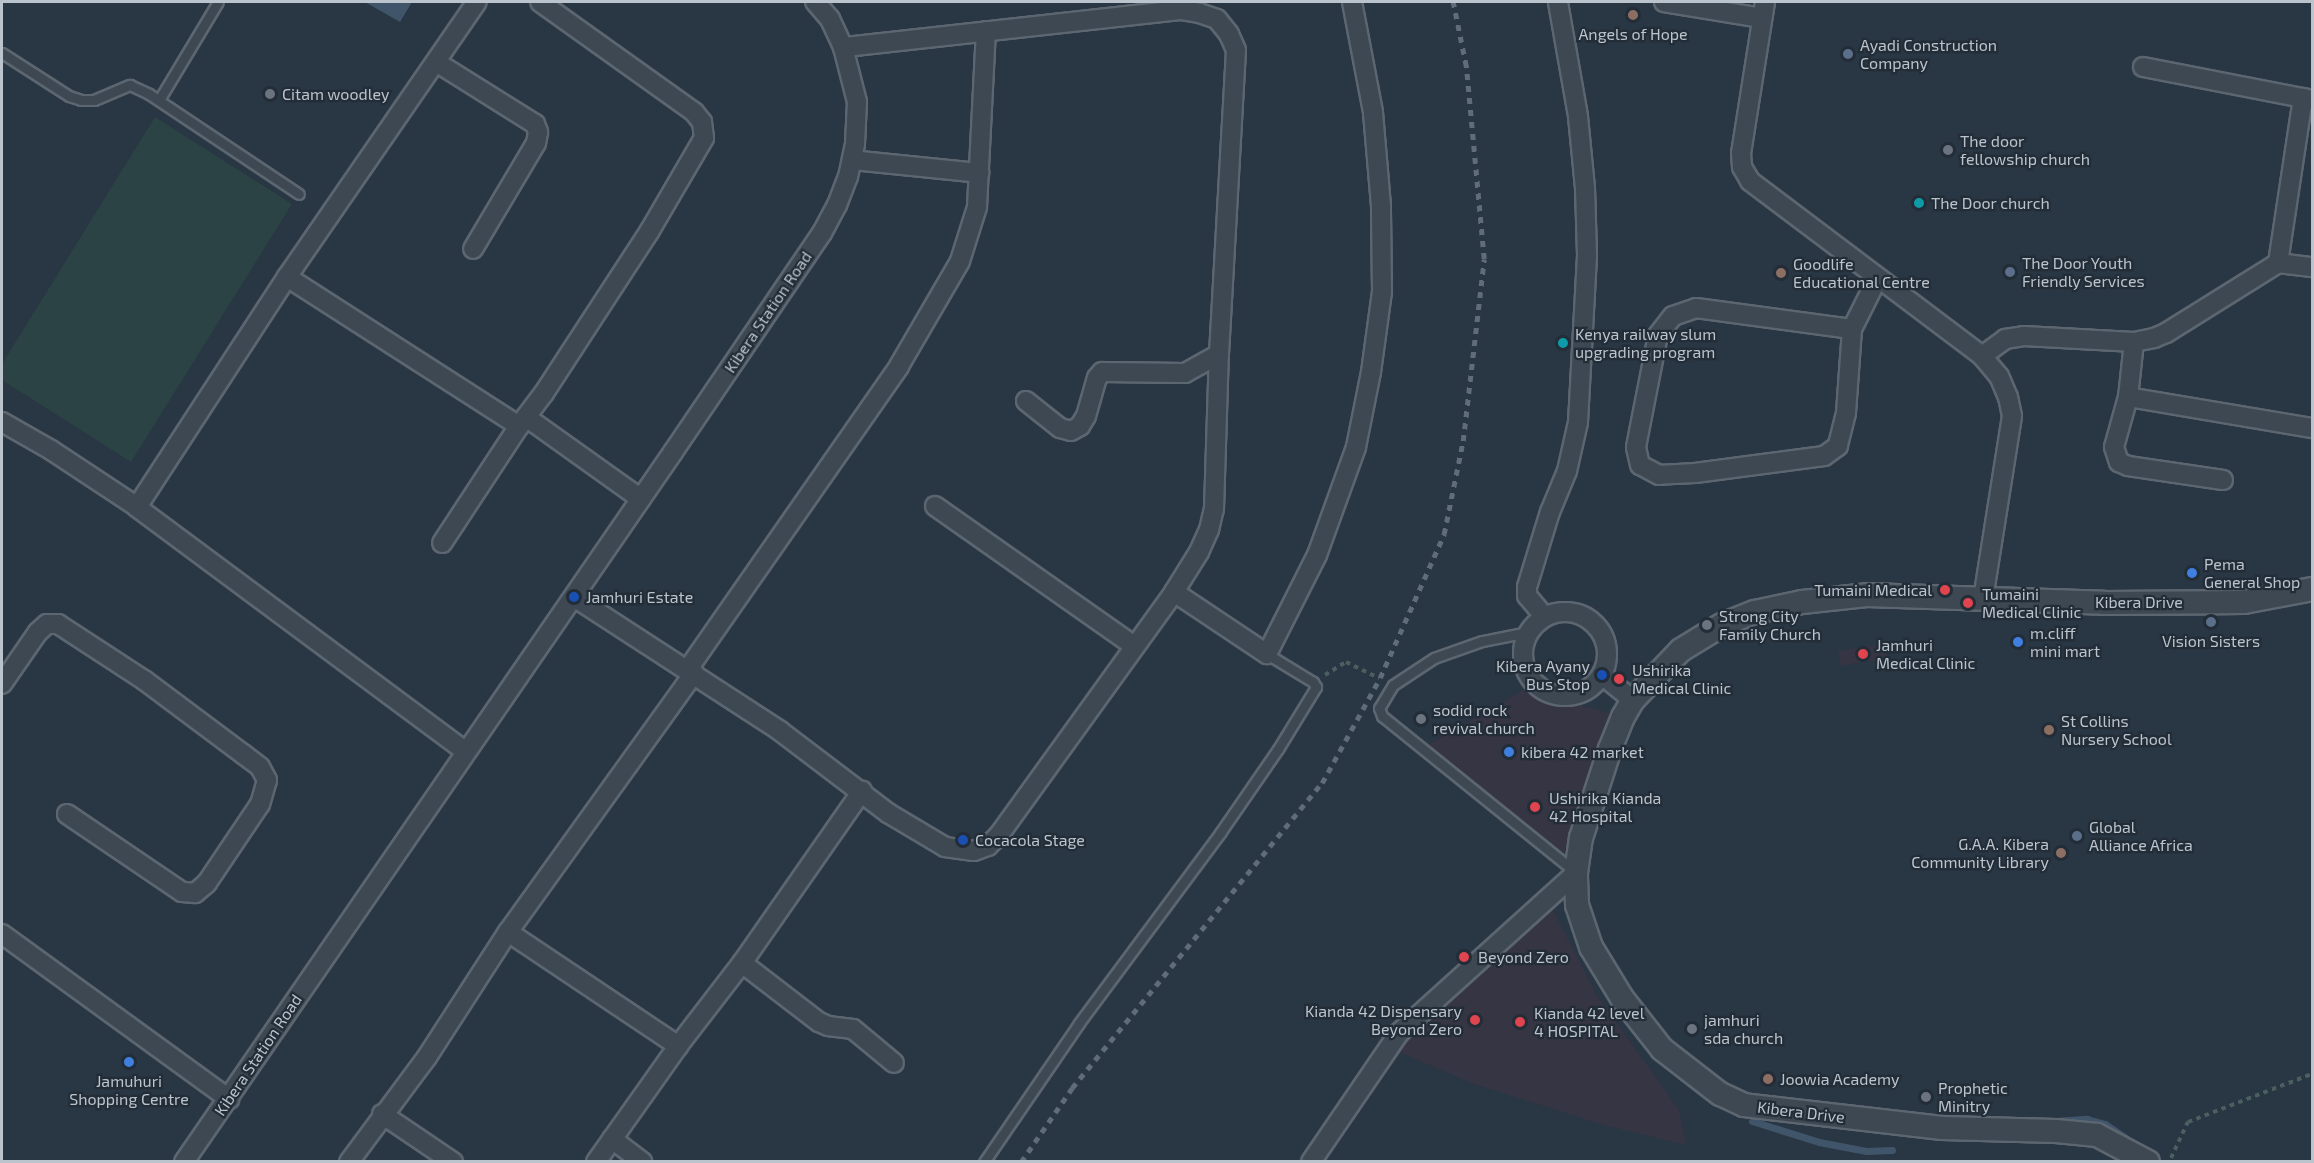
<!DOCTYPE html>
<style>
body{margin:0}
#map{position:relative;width:2314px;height:1163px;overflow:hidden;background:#293643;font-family:"Exo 2",sans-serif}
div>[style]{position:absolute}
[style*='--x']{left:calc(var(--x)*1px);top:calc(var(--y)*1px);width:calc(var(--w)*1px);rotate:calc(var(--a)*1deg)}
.medical>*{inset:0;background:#363544;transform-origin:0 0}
.green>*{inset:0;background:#2b4344}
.water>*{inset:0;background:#40556a}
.stream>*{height:7px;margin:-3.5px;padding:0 3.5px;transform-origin:3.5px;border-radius:3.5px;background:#40556a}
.path>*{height:4px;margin-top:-2px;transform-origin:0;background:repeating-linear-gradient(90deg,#4a5f60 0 4.5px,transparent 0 9px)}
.roads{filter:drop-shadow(2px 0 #5c6670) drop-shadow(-2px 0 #5c6670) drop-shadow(0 2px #5c6670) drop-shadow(0 -2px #5c6670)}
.service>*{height:9px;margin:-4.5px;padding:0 4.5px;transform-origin:4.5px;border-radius:4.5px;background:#3d4852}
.minor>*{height:18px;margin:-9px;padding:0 9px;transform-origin:9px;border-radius:9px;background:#3d4852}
.minor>.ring{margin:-9px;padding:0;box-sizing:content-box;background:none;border:18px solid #3d4852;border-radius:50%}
.tertiary>*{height:22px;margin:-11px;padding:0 11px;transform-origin:11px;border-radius:11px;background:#3d4852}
.rail>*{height:4.5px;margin-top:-2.25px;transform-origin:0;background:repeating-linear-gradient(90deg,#606c79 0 6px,transparent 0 12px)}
.dots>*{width:16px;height:16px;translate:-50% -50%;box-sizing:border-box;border:3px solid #222d38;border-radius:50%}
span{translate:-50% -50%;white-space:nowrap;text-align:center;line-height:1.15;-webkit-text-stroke:4.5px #222d38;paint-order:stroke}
.poi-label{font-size:16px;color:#bbc3cc}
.left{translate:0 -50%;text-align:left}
.right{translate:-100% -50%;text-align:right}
.street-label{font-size:16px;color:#bbc3cc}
.frame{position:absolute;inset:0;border:3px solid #bbc3cc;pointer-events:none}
</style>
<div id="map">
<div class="medical">
<div style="left:1885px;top:644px;width:15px;height:47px;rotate:82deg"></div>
<div style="clip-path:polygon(1523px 690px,1610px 713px,1560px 865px,1423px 748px)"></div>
<div style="clip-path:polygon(1551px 906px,1596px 994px,1679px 1110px,1686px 1145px,1604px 1125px,1471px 1083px,1395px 1050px,1538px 913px)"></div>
</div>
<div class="green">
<div style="clip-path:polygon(155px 117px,292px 204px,131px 462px,2px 380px,2px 364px)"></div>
</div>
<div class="water">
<div style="clip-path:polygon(365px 2px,412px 2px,400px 22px)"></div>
</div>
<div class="stream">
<div style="--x:1752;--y:1121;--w:70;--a:17.4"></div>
<div style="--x:1819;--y:1142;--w:48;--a:10.8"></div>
<div style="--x:1866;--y:1151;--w:26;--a:-2"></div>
<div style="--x:2055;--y:1121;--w:32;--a:-4"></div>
<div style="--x:2087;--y:1119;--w:19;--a:16"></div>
<div style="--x:2105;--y:1124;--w:25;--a:34"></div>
</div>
<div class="path">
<div style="--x:1325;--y:675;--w:25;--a:-32"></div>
<div style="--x:1346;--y:662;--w:37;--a:26"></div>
<div style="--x:2171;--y:1158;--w:40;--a:-65"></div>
<div style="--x:2188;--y:1122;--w:133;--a:-21.2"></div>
</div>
<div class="roads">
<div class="service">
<div style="--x:2;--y:53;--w:80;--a:32.7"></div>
<div style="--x:69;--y:96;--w:13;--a:18"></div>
<div style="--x:81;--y:100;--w:13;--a:0"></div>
<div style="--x:94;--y:100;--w:39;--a:-23"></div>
<div style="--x:130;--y:85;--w:21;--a:25"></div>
<div style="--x:149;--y:94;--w:180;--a:33.7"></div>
<div style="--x:159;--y:100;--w:114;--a:-59"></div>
<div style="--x:1528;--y:632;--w:47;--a:168.9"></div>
<div style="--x:1482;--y:641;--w:51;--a:160.5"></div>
<div style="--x:1434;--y:658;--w:49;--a:146.6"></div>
<div style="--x:1393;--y:685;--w:27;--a:121"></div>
<div style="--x:1379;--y:708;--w:9;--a:69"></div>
<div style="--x:1382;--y:716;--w:247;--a:38.9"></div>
<div style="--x:984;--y:1162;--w:168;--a:-55.6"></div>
<div style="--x:1079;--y:1023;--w:237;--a:-53.4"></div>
<div style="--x:1220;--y:833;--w:102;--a:-55.4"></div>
<div style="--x:1278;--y:749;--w:73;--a:-58.5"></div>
<div style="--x:1316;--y:687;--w:6;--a:-121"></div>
<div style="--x:1313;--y:682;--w:54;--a:-148.7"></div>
</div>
<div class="minor">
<div style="--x:1664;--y:2;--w:99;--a:9.3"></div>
<div style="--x:1765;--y:2;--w:153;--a:99"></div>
<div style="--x:1741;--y:153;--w:14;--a:86"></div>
<div style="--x:1742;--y:167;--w:16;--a:60"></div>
<div style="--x:1750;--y:181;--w:291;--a:37"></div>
<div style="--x:1982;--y:356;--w:26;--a:50"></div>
<div style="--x:1999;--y:376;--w:23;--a:67"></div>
<div style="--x:2008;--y:397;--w:19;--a:78"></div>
<div style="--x:2012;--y:416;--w:185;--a:99"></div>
<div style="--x:436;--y:62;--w:117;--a:32.1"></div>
<div style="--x:535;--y:124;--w:9;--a:69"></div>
<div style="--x:538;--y:132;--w:11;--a:100"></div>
<div style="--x:536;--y:143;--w:123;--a:120.7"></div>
<div style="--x:2143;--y:67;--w:172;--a:11"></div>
<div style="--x:852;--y:160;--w:128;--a:5.8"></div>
<div style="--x:2278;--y:263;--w:167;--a:-81.4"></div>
<div style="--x:287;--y:277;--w:276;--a:32.7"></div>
<div style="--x:519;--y:426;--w:140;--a:123.3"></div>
<div style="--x:1696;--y:308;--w:157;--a:7.7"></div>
<div style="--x:1852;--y:329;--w:84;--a:94.1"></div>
<div style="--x:1846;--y:413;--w:34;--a:104"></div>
<div style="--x:1838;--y:446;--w:17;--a:144"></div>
<div style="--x:1824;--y:456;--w:130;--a:172.5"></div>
<div style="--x:1695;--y:473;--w:36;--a:177"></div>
<div style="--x:1659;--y:475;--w:21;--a:-152"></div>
<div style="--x:1640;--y:465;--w:18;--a:-103"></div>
<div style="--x:1636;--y:447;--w:114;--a:-78.9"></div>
<div style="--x:1658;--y:335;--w:24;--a:-52"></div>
<div style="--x:1673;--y:316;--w:24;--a:-19"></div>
<div style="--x:1852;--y:329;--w:56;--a:-63.4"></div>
<div style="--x:2134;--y:342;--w:55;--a:96.2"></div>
<div style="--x:2128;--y:397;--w:187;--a:9.6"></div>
<div style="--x:1982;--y:356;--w:29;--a:-36"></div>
<div style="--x:2005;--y:339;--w:19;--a:-9"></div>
<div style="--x:2024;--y:336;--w:110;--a:3.1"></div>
<div style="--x:2134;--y:342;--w:20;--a:-11"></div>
<div style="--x:2154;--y:338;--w:13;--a:-23"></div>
<div style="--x:2166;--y:333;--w:132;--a:-32"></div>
<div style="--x:2278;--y:263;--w:34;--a:7"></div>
<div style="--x:2128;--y:397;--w:52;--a:105.6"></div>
<div style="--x:2114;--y:447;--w:16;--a:72"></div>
<div style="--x:2119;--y:462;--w:10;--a:24"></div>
<div style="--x:2128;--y:466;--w:96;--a:8.4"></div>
<div style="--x:1026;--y:401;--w:43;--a:38.5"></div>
<div style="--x:1060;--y:428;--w:11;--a:15"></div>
<div style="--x:1071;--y:431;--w:10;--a:-29"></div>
<div style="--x:1080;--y:426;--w:12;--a:-59"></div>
<div style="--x:1086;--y:416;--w:40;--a:-74"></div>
<div style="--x:1097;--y:378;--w:8;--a:-50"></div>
<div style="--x:1102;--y:372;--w:83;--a:0.7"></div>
<div style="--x:1185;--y:373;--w:39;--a:-29"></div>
<div style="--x:526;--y:417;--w:141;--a:35.5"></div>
<div style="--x:2;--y:422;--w:56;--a:29.7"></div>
<div style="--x:51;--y:450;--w:103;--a:33.5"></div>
<div style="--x:519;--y:426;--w:41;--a:-52.9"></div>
<div style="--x:544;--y:393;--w:192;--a:-56.9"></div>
<div style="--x:649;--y:232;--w:109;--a:-59.7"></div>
<div style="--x:704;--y:138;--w:16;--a:-97"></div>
<div style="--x:702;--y:122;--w:13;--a:-129"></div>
<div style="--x:694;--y:112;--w:189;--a:-144.5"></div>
<div style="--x:935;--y:506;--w:243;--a:35.1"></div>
<div style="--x:1174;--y:592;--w:112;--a:33.7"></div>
<div style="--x:1267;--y:654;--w:111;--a:-63.2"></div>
<div style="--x:1317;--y:555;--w:115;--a:-70.1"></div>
<div style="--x:1356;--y:447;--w:76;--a:-78.7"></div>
<div style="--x:1371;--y:372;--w:81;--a:-82.2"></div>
<div style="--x:1382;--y:292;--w:86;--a:-90.7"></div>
<div style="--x:1381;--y:206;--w:94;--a:-94.9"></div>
<div style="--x:1373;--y:112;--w:112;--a:-100.8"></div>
<div style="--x:574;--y:597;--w:246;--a:33"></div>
<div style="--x:780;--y:731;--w:136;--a:37.2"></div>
<div style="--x:888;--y:813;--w:66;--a:30.8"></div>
<div style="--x:945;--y:847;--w:29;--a:8"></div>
<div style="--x:974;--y:851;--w:15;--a:-20"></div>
<div style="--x:988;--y:846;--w:16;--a:-45"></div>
<div style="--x:999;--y:835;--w:299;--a:-54.2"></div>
<div style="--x:1174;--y:592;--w:47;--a:-58"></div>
<div style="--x:1199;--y:552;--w:24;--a:-66"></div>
<div style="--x:1209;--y:530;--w:22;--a:-77"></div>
<div style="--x:1214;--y:509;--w:155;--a:-88.2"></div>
<div style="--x:1219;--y:354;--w:304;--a:-86.8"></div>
<div style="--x:1236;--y:50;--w:17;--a:-114"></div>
<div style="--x:1229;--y:34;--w:19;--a:-129"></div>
<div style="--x:1217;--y:19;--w:18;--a:-161"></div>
<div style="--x:1200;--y:13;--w:20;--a:-171"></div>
<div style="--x:1180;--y:10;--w:339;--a:173.7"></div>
<div class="ring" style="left:1523px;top:612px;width:66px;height:66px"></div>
<div style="--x:1544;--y:616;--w:26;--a:-130"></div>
<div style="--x:1527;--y:596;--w:9;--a:-90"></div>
<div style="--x:1527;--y:587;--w:78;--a:-73"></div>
<div style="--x:1550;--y:512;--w:44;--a:-67.5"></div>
<div style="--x:1567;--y:471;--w:50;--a:-77.3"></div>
<div style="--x:1578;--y:422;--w:167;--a:-86.9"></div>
<div style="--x:1587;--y:255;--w:67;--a:-91.7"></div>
<div style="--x:1585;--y:188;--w:72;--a:-95.6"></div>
<div style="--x:1578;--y:116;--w:116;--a:-100"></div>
<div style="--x:688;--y:669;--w:369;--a:-55.1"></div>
<div style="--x:899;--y:366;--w:121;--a:-59.8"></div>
<div style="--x:960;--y:261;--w:57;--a:-72.5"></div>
<div style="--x:977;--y:207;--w:176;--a:-87.1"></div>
<div style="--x:1602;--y:675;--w:40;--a:39"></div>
<div style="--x:2;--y:684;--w:63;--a:-55.3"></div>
<div style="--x:38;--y:632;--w:12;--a:-42"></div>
<div style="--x:47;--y:624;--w:11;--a:0"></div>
<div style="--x:58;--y:624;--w:103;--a:33.1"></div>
<div style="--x:144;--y:680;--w:124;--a:36.8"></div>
<div style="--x:243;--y:754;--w:21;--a:37"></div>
<div style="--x:260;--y:767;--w:15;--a:62"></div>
<div style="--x:267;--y:780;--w:25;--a:106"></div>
<div style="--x:260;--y:804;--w:95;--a:123.9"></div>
<div style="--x:207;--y:883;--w:16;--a:140"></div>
<div style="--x:195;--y:893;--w:13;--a:-176"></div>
<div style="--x:182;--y:892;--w:139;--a:-145.9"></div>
<div style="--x:465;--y:751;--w:409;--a:-143.4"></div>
<div style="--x:137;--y:507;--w:275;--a:-56.9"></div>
<div style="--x:287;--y:277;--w:334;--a:-55.4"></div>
<div style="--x:508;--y:932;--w:205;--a:33.8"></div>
<div style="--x:2;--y:934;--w:281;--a:36"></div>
<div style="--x:742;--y:963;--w:97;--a:37.5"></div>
<div style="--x:819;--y:1022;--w:10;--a:24"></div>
<div style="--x:828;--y:1026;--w:25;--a:7"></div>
<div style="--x:853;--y:1029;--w:53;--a:39.7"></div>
<div style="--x:382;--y:1114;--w:86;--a:34.1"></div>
<div style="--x:612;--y:1139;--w:38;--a:37"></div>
<div style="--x:184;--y:1162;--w:862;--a:-55.44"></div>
<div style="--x:673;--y:452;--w:265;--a:-55.8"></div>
<div style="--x:822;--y:233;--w:32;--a:-62"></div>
<div style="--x:837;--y:205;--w:30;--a:-69"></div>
<div style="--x:848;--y:177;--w:34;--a:-78"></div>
<div style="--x:855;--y:144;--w:42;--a:-87.3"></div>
<div style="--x:857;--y:102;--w:57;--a:-104.3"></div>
<div style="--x:843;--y:47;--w:31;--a:-115"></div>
<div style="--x:830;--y:19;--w:23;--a:-131"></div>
<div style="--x:349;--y:1162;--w:131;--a:-53.4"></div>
<div style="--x:427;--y:1057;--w:149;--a:-57.1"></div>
<div style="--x:508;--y:932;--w:319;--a:-54.3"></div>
<div style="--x:596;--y:1162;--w:142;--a:-54.7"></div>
<div style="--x:678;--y:1046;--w:105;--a:-52.4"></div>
<div style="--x:742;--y:963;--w:210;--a:-55.1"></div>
<div style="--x:1311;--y:1162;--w:156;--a:-55.7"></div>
<div style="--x:1399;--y:1033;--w:239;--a:-42.1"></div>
</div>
<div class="tertiary">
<div style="--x:2148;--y:1162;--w:58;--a:-152.1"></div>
<div style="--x:2097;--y:1135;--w:41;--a:-174.4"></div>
<div style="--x:2056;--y:1131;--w:114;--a:-178.5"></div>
<div style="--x:1942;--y:1128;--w:199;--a:-173.4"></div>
<div style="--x:1744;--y:1105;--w:26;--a:-155"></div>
<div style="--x:1720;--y:1094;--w:73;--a:-142.2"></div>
<div style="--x:1662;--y:1049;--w:65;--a:-128.1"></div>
<div style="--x:1622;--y:998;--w:60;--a:-121.3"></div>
<div style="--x:1591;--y:947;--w:44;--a:-108.4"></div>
<div style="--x:1577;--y:905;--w:32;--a:-92"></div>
<div style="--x:1576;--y:873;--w:35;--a:-82"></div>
<div style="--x:1581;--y:838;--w:94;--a:-72"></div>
<div style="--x:1610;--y:749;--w:35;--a:-68"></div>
<div style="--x:1623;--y:717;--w:20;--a:-60"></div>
<div style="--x:1633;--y:700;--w:69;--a:-46.2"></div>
<div style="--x:1681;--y:650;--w:48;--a:-31.4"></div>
<div style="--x:1722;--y:625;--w:35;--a:-22"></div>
<div style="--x:1755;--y:612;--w:48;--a:-12"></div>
<div style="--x:1802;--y:602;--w:65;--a:-6.1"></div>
<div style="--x:1867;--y:595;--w:237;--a:1.9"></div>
<div style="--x:2104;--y:603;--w:140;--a:-0.4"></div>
<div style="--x:2244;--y:602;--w:69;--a:-10.8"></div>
</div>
</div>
<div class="rail">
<div style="--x:1021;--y:1162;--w:90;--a:-55.4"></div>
<div style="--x:1072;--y:1088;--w:394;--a:-50.7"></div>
<div style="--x:1322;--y:783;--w:120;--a:-61.1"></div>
<div style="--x:1380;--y:678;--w:158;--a:-66"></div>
<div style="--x:1444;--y:534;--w:95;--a:-78.5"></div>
<div style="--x:1463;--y:441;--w:183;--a:-83.4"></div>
<div style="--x:1484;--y:259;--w:194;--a:-95.3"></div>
<div style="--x:1466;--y:66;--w:65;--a:-101.5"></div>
</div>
<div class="dots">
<div style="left:1633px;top:15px;background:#8d6e63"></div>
<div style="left:1848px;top:54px;background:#5c6f8a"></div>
<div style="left:270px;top:94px;background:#6b7280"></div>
<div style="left:1948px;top:150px;background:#6b7280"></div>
<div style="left:1919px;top:203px;background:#0f9aa8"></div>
<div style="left:2010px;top:272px;background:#5c6f8a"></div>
<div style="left:1781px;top:273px;background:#8d6e63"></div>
<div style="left:1563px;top:343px;background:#0f9aa8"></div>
<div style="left:2192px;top:573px;background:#3f7fe0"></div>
<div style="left:1945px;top:590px;background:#e0444e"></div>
<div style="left:574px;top:597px;background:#1a4fb4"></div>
<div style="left:1968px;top:603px;background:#e0444e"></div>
<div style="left:2211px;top:622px;background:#5c6f8a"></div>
<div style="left:1707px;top:625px;background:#6b7280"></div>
<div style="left:2018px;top:642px;background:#3f7fe0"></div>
<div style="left:1863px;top:654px;background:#e0444e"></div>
<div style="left:1602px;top:675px;background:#1a4fb4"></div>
<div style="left:1619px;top:679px;background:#e0444e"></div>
<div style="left:1421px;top:719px;background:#6b7280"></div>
<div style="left:2049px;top:730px;background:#8d6e63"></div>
<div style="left:1509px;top:752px;background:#3f7fe0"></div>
<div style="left:1535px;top:807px;background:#e0444e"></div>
<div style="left:2077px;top:836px;background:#5c6f8a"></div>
<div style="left:963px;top:840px;background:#1a4fb4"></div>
<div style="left:2061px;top:853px;background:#8d6e63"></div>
<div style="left:1464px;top:957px;background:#e0444e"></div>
<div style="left:1475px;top:1020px;background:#e0444e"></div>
<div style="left:1520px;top:1022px;background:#e0444e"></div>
<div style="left:1692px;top:1029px;background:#6b7280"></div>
<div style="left:129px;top:1062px;background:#3f7fe0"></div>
<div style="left:1768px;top:1079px;background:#8d6e63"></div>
<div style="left:1926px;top:1097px;background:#6b7280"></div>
</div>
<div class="poi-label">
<span style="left:1633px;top:34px">Angels of Hope</span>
<span class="left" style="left:1860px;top:54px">Ayadi Construction<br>Company</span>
<span class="left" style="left:282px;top:94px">Citam woodley</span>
<span class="left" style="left:1960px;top:150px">The door<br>fellowship church</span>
<span class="left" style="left:1931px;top:203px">The Door church</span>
<span class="left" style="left:2022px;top:272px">The Door Youth<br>Friendly Services</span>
<span class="left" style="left:1793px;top:273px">Goodlife<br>Educational Centre</span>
<span class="left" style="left:1575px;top:343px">Kenya railway slum<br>upgrading program</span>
<span class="left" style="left:2204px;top:573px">Pema<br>General Shop</span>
<span class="right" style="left:1932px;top:590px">Tumaini Medical</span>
<span class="left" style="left:1982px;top:603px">Tumaini<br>Medical Clinic</span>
<span class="left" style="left:586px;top:597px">Jamhuri Estate</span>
<span class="left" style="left:1719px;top:625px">Strong City<br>Family Church</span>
<span class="left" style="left:2030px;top:642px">m.cliff<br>mini mart</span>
<span style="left:2211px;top:641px">Vision Sisters</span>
<span class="left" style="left:1876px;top:654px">Jamhuri<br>Medical Clinic</span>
<span class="right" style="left:1590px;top:675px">Kibera Ayany<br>Bus Stop</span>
<span class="left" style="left:1632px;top:679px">Ushirika<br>Medical Clinic</span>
<span class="left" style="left:1433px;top:719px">sodid rock<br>revival church</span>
<span class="left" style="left:2061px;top:730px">St Collins<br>Nursery School</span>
<span class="left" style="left:1521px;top:752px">kibera 42 market</span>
<span class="left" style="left:1549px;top:807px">Ushirika Kianda<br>42 Hospital</span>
<span class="left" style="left:2089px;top:836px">Global<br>Alliance Africa</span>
<span class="left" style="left:975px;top:840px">Cocacola Stage</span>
<span class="right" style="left:2049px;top:853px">G.A.A. Kibera<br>Community Library</span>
<span class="left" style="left:1478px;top:957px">Beyond Zero</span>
<span class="right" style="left:1462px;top:1020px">Kianda 42 Dispensary<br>Beyond Zero</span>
<span class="left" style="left:1534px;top:1022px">Kianda 42 level<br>4 HOSPITAL</span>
<span class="left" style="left:1704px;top:1029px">jamhuri<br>sda church</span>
<span class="left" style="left:1780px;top:1079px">Joowia Academy</span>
<span style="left:129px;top:1090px">Jamuhuri<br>Shopping Centre</span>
<span class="left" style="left:1938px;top:1097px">Prophetic<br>Minitry</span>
</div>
<div class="street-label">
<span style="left:768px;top:312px;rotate:-56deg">Kibera Station Road</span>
<span style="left:2139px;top:602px">Kibera Drive</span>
<span style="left:258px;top:1055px;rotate:-56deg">Kibera Station Road</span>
<span style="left:1801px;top:1112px;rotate:7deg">Kibera Drive</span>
</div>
<div class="frame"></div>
</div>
